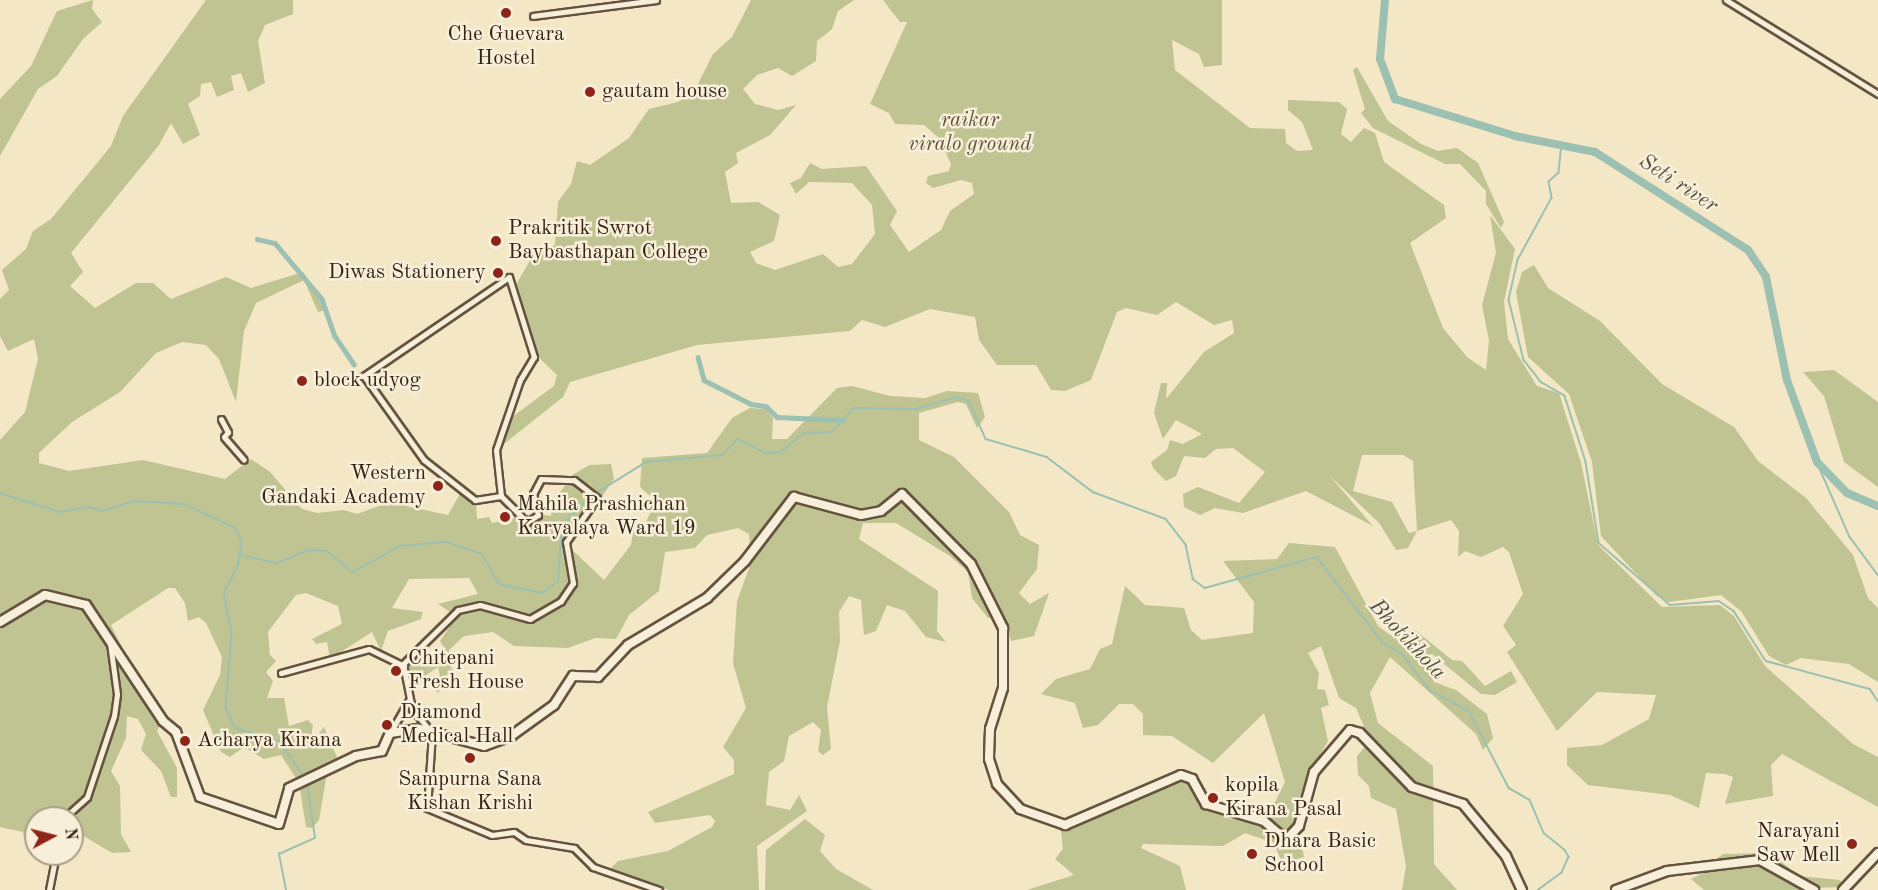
<!DOCTYPE html>
<style>
body{margin:0}
#map{position:relative;width:1878px;height:890px;overflow:hidden;background:#f3e7c5;font-family:"Old Standard TT",serif}
div>[style]{position:absolute}
[style*='--x']{left:calc(var(--x)*1px);top:calc(var(--y)*1px);width:calc(var(--w)*1px);rotate:calc(var(--a)*1deg)}
.green>*{inset:0;background:#bfc492}
.stream>*{height:1.5px;margin:-0.75px;padding:0 0.75px;transform-origin:0.75px;border-radius:0.75px;background:#9cc0b1}
.canal>*{height:4.5px;margin:-2.25px;padding:0 2.25px;transform-origin:2.25px;border-radius:2.25px;background:#9cc0b1}
.river>*{height:8px;margin:-4px;padding:0 4px;transform-origin:4px;border-radius:4px;background:#9cc0b1}
.roads{filter:drop-shadow(2px 0 #65533f) drop-shadow(-2px 0 #65533f) drop-shadow(0 2px #65533f) drop-shadow(0 -2px #65533f)}
.minor>*{height:5px;margin:-2.5px;padding:0 2.5px;transform-origin:2.5px;border-radius:2.5px;background:#f7efd9}
.secondary>*{height:8px;margin:-4px;padding:0 4px;transform-origin:4px;border-radius:4px;background:#f7efd9}
.dots>*{width:16px;height:16px;translate:-50% -50%;box-sizing:border-box;border:3px solid #f7efd9;border-radius:50%}
span{translate:-50% -50%;white-space:nowrap;text-align:center;line-height:1.15;-webkit-text-stroke:5px #f7efd9;paint-order:stroke}
.poi-label{font-size:21px;color:#362212}
.left{translate:0 -50%;text-align:left}
.right{translate:-100% -50%;text-align:right}
.park-label{font-size:21px;color:#5f5338;font-style:italic}
.water-label{font-size:22px;color:#555142;font-style:italic}
.north{position:absolute;left:24px;top:806px;width:60px;height:60px;box-sizing:border-box;background:#f7efd9;border:2px solid #aa9d89;border-radius:50%;rotate:83deg;font-size:16px;font-weight:700;line-height:24px;text-align:center;color:#362212}
.north::after{content:'';display:block;margin:auto;width:21px;height:27px;background:#8f2418;clip-path:polygon(50% 0,100% 100%,50% 72%,0 100%)}
</style>
<div id="map">
<div class="green">
<div style="clip-path:polygon(93px 0,92px 9px,102px 22px,83px 39px,57px 76px,38px 89px,0 156px,0 99px,31px 66px,57px 11px)"></div>
<div style="clip-path:polygon(206px 0,293px 0,293px 14px,265px 25px,258px 41px,265px 83px,248px 92px,241px 73px,231px 76px,234px 90px,217px 97px,211px 82px,201px 84px,200px 96px,188px 104px,200px 135px,183px 144px,171px 123px,159px 145px,71px 253px,83px 272px,70px 286px,95px 308px,136px 283px,153px 283px,171px 299px,226px 277px,251px 288px,303px 272px,328px 309px,318px 312px,304px 280px,256px 303px,244px 331px,236px 402px,219px 359px,206px 345px,182px 342px,156px 353px,120px 392px,72px 422px,39px 453px,39px 463px,69px 471px,143px 460px,225px 479px,251px 459px,270px 472px,302px 509px,317px 513px,344px 510px,357px 514px,404px 497px,406px 506px,448px 515px,461px 492px,476px 504px,477px 519px,489px 517px,492px 523px,517px 517px,529px 524px,538px 523px,539px 514px,551px 516px,553px 501px,574px 474px,589px 465px,611px 464px,614px 479px,568px 546px,604px 580px,631px 545px,633px 532px,642px 530px,656px 501px,640px 487px,642px 458px,707px 453px,732px 418px,750px 408px,766px 409px,773px 418px,772px 439px,787px 439px,837px 388px,852px 386px,890px 396px,925px 398px,947px 391px,978px 393px,985px 417px,977px 428px,966px 404px,958px 402px,919px 413px,919px 440px,954px 457px,1009px 512px,1020px 535px,1039px 545px,1037px 569px,1019px 593px,1030px 604px,1049px 593px,1034px 636px,1011px 641px,1003px 617px,988px 618px,972px 598px,968px 572px,950px 556px,896px 523px,863px 523px,859px 539px,938px 591px,937px 631px,946px 642px,926px 637px,905px 611px,887px 605px,876px 631px,864px 635px,861px 600px,849px 596px,839px 612px,840px 641px,827px 707px,831px 749px,823px 755px,818px 751px,821px 730px,813px 722px,789px 736px,784px 761px,769px 772px,766px 805px,790px 810px,799px 795px,807px 811px,757px 846px,759px 890px,669px 890px,609px 870px,618px 861px,668px 851px,712px 827px,715px 821px,710px 815px,655px 823px,648px 812px,734px 774px,734px 760px,723px 747px,746px 708px,733px 663px,737px 601px,751px 563px,749px 534px,738px 528px,707px 535px,695px 548px,665px 552px,659px 591px,629px 615px,616px 639px,595px 638px,568px 648px,514px 646px,493px 632px,464px 636px,449px 650px,453px 680px,437px 693px,433px 682px,440px 676px,438px 667px,410px 686px,406px 671px,421px 648px,436px 656px,446px 651px,440px 641px,463px 607px,450px 612px,438px 604px,478px 594px,469px 578px,409px 579px,392px 608px,423px 612px,421px 619px,388px 631px,381px 651px,372px 632px,330px 659px,327px 642px,316px 644px,312px 639px,342px 624px,338px 606px,306px 593px,296px 595px,268px 632px,270px 655px,276px 661px,266px 672px,273px 681px,267px 698px,284px 698px,289px 726px,308px 720px,313px 725px,310px 744px,324px 727px,339px 762px,327px 773px,319px 820px,312px 828px,306px 827px,299px 783px,281px 755px,264px 759px,244px 747px,230px 757px,221px 752px,203px 710px,220px 675px,222px 657px,206px 623px,199px 617px,188px 621px,185px 603px,175px 588px,168px 588px,111px 625px,134px 672px,165px 714px,157px 731px,177px 768px,177px 797px,171px 797px,161px 771px,141px 750px,146px 734px,138px 719px,127px 716px,126px 738px,111px 771px,120px 786px,121px 834px,131px 852px,112px 853px,77px 832px,76px 806px,60px 818px,36px 818px,35px 852px,27px 848px,23px 832px,0 827px,0 440px,25px 412px,38px 359px,34px 339px,8px 351px,0 336px,0 299px,9px 290px,2px 270px,26px 249px,33px 231px,51px 219px,111px 146px,123px 116px)"></div>
<div style="clip-path:polygon(evenodd,751px 0,854px 0,838px 11px,832px 29px,817px 41px,816px 61px,792px 76px,778px 68px,757px 75px,743px 89px,755px 104px,778px 110px,796px 105px,770px 135px,736px 153px,738px 163px,725px 172px,731px 203px,758px 202px,780px 215px,774px 241px,750px 252px,756px 263px,775px 270px,823px 254px,838px 267px,852px 264px,875px 234px,872px 205px,852px 183px,809px 182px,796px 194px,790px 183px,801px 178px,810px 163px,822px 169px,866px 166px,897px 211px,890px 225px,909px 252px,941px 230px,950px 211px,974px 194px,972px 183px,961px 180px,933px 188px,926px 183px,928px 176px,949px 171px,951px 164px,939px 138px,924px 125px,895px 124px,889px 113px,870px 104px,907px 22px,900px 22px,883px 0,1222px 0,1222px 65px,1204px 67px,1199px 54px,1172px 40px,1175px 70px,1250px 128px,1285px 129px,1286px 143px,1297px 151px,1313px 150px,1302px 122px,1288px 110px,1288px 100px,1339px 102px,1347px 109px,1341px 134px,1351px 142px,1364px 128px,1375px 133px,1384px 162px,1444px 205px,1446px 218px,1410px 243px,1443px 328px,1467px 357px,1486px 370px,1489px 340px,1482px 305px,1496px 253px,1490px 215px,1515px 249px,1504px 302px,1508px 339px,1537px 386px,1559px 393px,1581px 463px,1598px 545px,1662px 607px,1720px 605px,1734px 616px,1765px 666px,1853px 744px,1878px 757px,1878px 807px,1782px 754px,1771px 765px,1773px 796px,1725px 804px,1733px 777px,1725px 774px,1706px 773px,1699px 808px,1670px 795px,1588px 785px,1567px 765px,1567px 748px,1602px 745px,1649px 719px,1656px 695px,1597px 692px,1557px 731px,1507px 652px,1516px 645px,1503px 626px,1523px 594px,1509px 552px,1503px 547px,1481px 557px,1465px 551px,1458px 557px,1459px 531px,1451px 520px,1417px 531px,1408px 548px,1396px 550px,1379px 523px,1329px 475px,1373px 526px,1306px 491px,1243px 513px,1215px 508px,1200px 515px,1184px 507px,1183px 494px,1198px 487px,1239px 503px,1265px 472px,1233px 448px,1216px 449px,1205px 458px,1184px 456px,1176px 476px,1166px 481px,1153px 468px,1151px 462px,1167px 450px,1170px 440px,1183px 444px,1202px 434px,1176px 420px,1163px 439px,1154px 413px,1161px 383px,1167px 383px,1166px 399px,1204px 352px,1234px 333px,1232px 320px,1214px 325px,1176px 302px,1157px 315px,1126px 308px,1117px 312px,1091px 380px,1065px 391px,1051px 390px,1036px 365px,997px 365px,979px 340px,975px 317px,930px 309px,885px 327px,862px 320px,850px 331px,697px 345px,570px 382px,563px 397px,504px 444px,508px 420px,554px 386px,557px 375px,535px 354px,517px 283px,532px 257px,555px 245px,558px 202px,571px 184px,577px 161px,590px 165px,629px 138px,649px 109px,678px 102px,695px 90px,713px 54px,732px 37px,751px 0,1362px 455px,1403px 455px,1413px 461px,1417px 531px,1409px 533px,1392px 502px,1353px 491px,1362px 455px)"></div>
<div style="clip-path:polygon(1357px 67px,1388px 121px,1421px 144px,1438px 151px,1457px 148px,1478px 163px,1504px 222px,1501px 228px,1486px 204px,1486px 191px,1460px 164px,1445px 164px,1373px 128px,1361px 113px,1365px 109px,1353px 70px)"></div>
<div style="clip-path:polygon(1534px 265px,1548px 288px,1600px 321px,1662px 384px,1734px 427px,1758px 461px,1806px 498px,1853px 555px,1868px 598px,1878px 608px,1878px 682px,1849px 664px,1801px 658px,1786px 665px,1769px 656px,1741px 611px,1721px 595px,1669px 602px,1657px 596px,1601px 536px,1592px 462px,1569px 394px,1528px 357px,1516px 292px,1522px 272px)"></div>
<div style="clip-path:polygon(1834px 370px,1878px 402px,1878px 487px,1844px 462px,1824px 396px,1803px 372px)"></div>
<div style="clip-path:polygon(1289px 543px,1335px 547px,1378px 626px,1400px 642px,1415px 630px,1452px 660px,1462px 661px,1485px 686px,1511px 671px,1517px 682px,1495px 695px,1481px 694px,1432px 654px,1425px 657px,1434px 682px,1456px 690px,1487px 714px,1493px 738px,1483px 750px,1476px 734px,1390px 657px,1370px 693px,1378px 723px,1433px 766px,1434px 864px,1457px 890px,1402px 890px,1406px 866px,1396px 809px,1371px 798px,1369px 786px,1358px 775px,1357px 756px,1370px 741px,1356px 708px,1339px 698px,1321px 646px,1308px 653px,1319px 673px,1317px 689px,1325px 690px,1329px 705px,1321px 708px,1328px 741px,1307px 777px,1296px 814px,1304px 857px,1282px 863px,1274px 843px,1245px 833px,1223px 846px,1143px 844px,1141px 848px,1180px 866px,1186px 890px,1027px 890px,1074px 875px,1055px 859px,1063px 849px,1061px 830px,1174px 778px,1188px 780px,1200px 804px,1230px 819px,1266px 820px,1285px 782px,1264px 713px,1213px 763px,1172px 736px,1143px 735px,1143px 714px,1133px 704px,1119px 704px,1098px 725px,1083px 728px,1075px 703px,1041px 694px,1056px 679px,1090px 669px,1100px 649px,1112px 644px,1125px 586px,1145px 605px,1184px 608px,1191px 630px,1202px 640px,1253px 633px,1254px 602px,1223px 561px,1277px 559px)"></div>
<div style="clip-path:polygon(805px 819px,825px 835px,820px 851px,836px 869px,873px 890px,765px 890px,766px 850px)"></div>
<div style="clip-path:polygon(1771px 853px,1799px 876px,1840px 880px,1844px 887px,1811px 888px,1765px 860px,1707px 866px,1723px 854px)"></div>
<div style="clip-path:polygon(1764px 862px,1809px 890px,1704px 890px,1691px 879px,1713px 868px)"></div>
</div>
<div class="stream">
<div style="--x:1562;--y:144;--w:29;--a:96"></div>
<div style="--x:1559;--y:173;--w:13;--a:138"></div>
<div style="--x:1549;--y:182;--w:16;--a:79"></div>
<div style="--x:1552;--y:198;--w:71;--a:118.7"></div>
<div style="--x:1518;--y:260;--w:41;--a:102.7"></div>
<div style="--x:1509;--y:300;--w:62;--a:76"></div>
<div style="--x:1524;--y:360;--w:28;--a:52"></div>
<div style="--x:1541;--y:382;--w:28;--a:30"></div>
<div style="--x:1565;--y:396;--w:69;--a:72.3"></div>
<div style="--x:1586;--y:462;--w:82;--a:80.9"></div>
<div style="--x:1599;--y:543;--w:94;--a:41.1"></div>
<div style="--x:1670;--y:605;--w:49;--a:-4.7"></div>
<div style="--x:1719;--y:601;--w:18;--a:34"></div>
<div style="--x:1734;--y:611;--w:59;--a:57.4"></div>
<div style="--x:1766;--y:661;--w:108;--a:15.1"></div>
<div style="--x:1870;--y:689;--w:14;--a:56"></div>
<div style="--x:1817;--y:462;--w:82;--a:66.3"></div>
<div style="--x:1850;--y:537;--w:47;--a:53.6"></div>
<div style="--x:0;--y:493;--w:63;--a:17.6"></div>
<div style="--x:60;--y:512;--w:29;--a:-10"></div>
<div style="--x:89;--y:507;--w:14;--a:17"></div>
<div style="--x:102;--y:511;--w:34;--a:-17"></div>
<div style="--x:134;--y:501;--w:50;--a:3.4"></div>
<div style="--x:184;--y:504;--w:57;--a:24.8"></div>
<div style="--x:236;--y:528;--w:15;--a:67"></div>
<div style="--x:242;--y:542;--w:22;--a:98"></div>
<div style="--x:239;--y:564;--w:33;--a:117"></div>
<div style="--x:224;--y:593;--w:42;--a:79"></div>
<div style="--x:232;--y:634;--w:73;--a:94.7"></div>
<div style="--x:226;--y:707;--w:23;--a:67"></div>
<div style="--x:235;--y:728;--w:46;--a:16.5"></div>
<div style="--x:279;--y:741;--w:43;--a:54.5"></div>
<div style="--x:595;--y:494;--w:60;--a:-32.1"></div>
<div style="--x:646;--y:462;--w:76;--a:-5.3"></div>
<div style="--x:722;--y:455;--w:23;--a:-45"></div>
<div style="--x:738;--y:439;--w:30;--a:27"></div>
<div style="--x:765;--y:453;--w:16;--a:-4"></div>
<div style="--x:781;--y:452;--w:30;--a:-40"></div>
<div style="--x:804;--y:433;--w:28;--a:-2"></div>
<div style="--x:832;--y:432;--w:33;--a:-47"></div>
<div style="--x:854;--y:408;--w:62;--a:0.9"></div>
<div style="--x:916;--y:409;--w:43;--a:-16.3"></div>
<div style="--x:957;--y:397;--w:13;--a:18"></div>
<div style="--x:969;--y:401;--w:42;--a:65.9"></div>
<div style="--x:986;--y:439;--w:64;--a:16.4"></div>
<div style="--x:1047;--y:457;--w:58;--a:37.3"></div>
<div style="--x:1093;--y:492;--w:78;--a:20.3"></div>
<div style="--x:1166;--y:519;--w:33;--a:52"></div>
<div style="--x:1186;--y:545;--w:35;--a:78"></div>
<div style="--x:1193;--y:579;--w:15;--a:37"></div>
<div style="--x:1205;--y:588;--w:116;--a:-15.5"></div>
<div style="--x:1317;--y:557;--w:108;--a:52.5"></div>
<div style="--x:1383;--y:643;--w:21;--a:29"></div>
<div style="--x:1401;--y:653;--w:48;--a:51.7"></div>
<div style="--x:1431;--y:691;--w:43;--a:27.8"></div>
<div style="--x:1469;--y:711;--w:87;--a:62.5"></div>
<div style="--x:1509;--y:788;--w:24;--a:30"></div>
<div style="--x:1530;--y:800;--w:36;--a:67"></div>
<div style="--x:1544;--y:833;--w:27;--a:39"></div>
<div style="--x:1565;--y:850;--w:8;--a:60"></div>
<div style="--x:1569;--y:857;--w:17;--a:114"></div>
<div style="--x:1562;--y:873;--w:29;--a:144"></div>
<div style="--x:241;--y:555;--w:37;--a:13"></div>
<div style="--x:277;--y:563;--w:35;--a:-22"></div>
<div style="--x:309;--y:550;--w:18;--a:3"></div>
<div style="--x:327;--y:551;--w:33;--a:39"></div>
<div style="--x:353;--y:572;--w:54;--a:-29"></div>
<div style="--x:400;--y:546;--w:46;--a:-5"></div>
<div style="--x:446;--y:542;--w:38;--a:18"></div>
<div style="--x:482;--y:554;--w:34;--a:60"></div>
<div style="--x:499;--y:584;--w:44;--a:11.8"></div>
<div style="--x:542;--y:593;--w:19;--a:-35"></div>
<div style="--x:558;--y:582;--w:46;--a:-86.3"></div>
<div style="--x:561;--y:536;--w:20;--a:-66"></div>
<div style="--x:569;--y:518;--w:30;--a:-45"></div>
<div style="--x:286;--y:890;--w:37;--a:-101"></div>
<div style="--x:279;--y:854;--w:39;--a:-24"></div>
<div style="--x:315;--y:838;--w:55;--a:-98.4"></div>
</div>
<div class="canal">
<div style="--x:257;--y:239;--w:18;--a:13"></div>
<div style="--x:275;--y:243;--w:73;--a:50"></div>
<div style="--x:322;--y:299;--w:39;--a:71"></div>
<div style="--x:335;--y:336;--w:34;--a:56"></div>
<div style="--x:698;--y:357;--w:24;--a:75"></div>
<div style="--x:704;--y:380;--w:53;--a:27.1"></div>
<div style="--x:751;--y:404;--w:15;--a:8"></div>
<div style="--x:766;--y:406;--w:16;--a:45"></div>
<div style="--x:777;--y:417;--w:66;--a:2.6"></div>
</div>
<div class="river">
<div style="--x:1385;--y:0;--w:59;--a:94.8"></div>
<div style="--x:1380;--y:59;--w:43;--a:69.4"></div>
<div style="--x:1395;--y:99;--w:126;--a:17.1"></div>
<div style="--x:1515;--y:136;--w:82;--a:11.3"></div>
<div style="--x:1595;--y:152;--w:182;--a:32.6"></div>
<div style="--x:1748;--y:250;--w:32;--a:56"></div>
<div style="--x:1766;--y:277;--w:105;--a:78.5"></div>
<div style="--x:1787;--y:380;--w:87;--a:69.9"></div>
<div style="--x:1817;--y:462;--w:43;--a:45.9"></div>
<div style="--x:1847;--y:493;--w:34;--a:23"></div>
</div>
<div class="roads">
<div class="minor">
<div style="--x:1726;--y:0;--w:179;--a:31.7"></div>
<div style="--x:533;--y:16;--w:124;--a:-7.4"></div>
<div style="--x:221;--y:419;--w:15;--a:62"></div>
<div style="--x:228;--y:432;--w:6;--a:129"></div>
<div style="--x:224;--y:437;--w:30;--a:49"></div>
<div style="--x:501;--y:496;--w:46;--a:-96.2"></div>
<div style="--x:496;--y:450;--w:74;--a:-71.1"></div>
<div style="--x:520;--y:380;--w:27;--a:-59"></div>
<div style="--x:534;--y:357;--w:84;--a:-107.4"></div>
<div style="--x:509;--y:277;--w:176;--a:145.7"></div>
<div style="--x:364;--y:376;--w:103;--a:54.5"></div>
<div style="--x:424;--y:460;--w:65;--a:38.1"></div>
<div style="--x:475;--y:500;--w:26;--a:-9"></div>
<div style="--x:501;--y:496;--w:37;--a:45"></div>
<div style="--x:527;--y:522;--w:13;--a:-32"></div>
<div style="--x:538;--y:515;--w:22;--a:-103"></div>
<div style="--x:533;--y:494;--w:17;--a:-62"></div>
<div style="--x:541;--y:479;--w:33;--a:2"></div>
<div style="--x:574;--y:480;--w:29;--a:38"></div>
<div style="--x:597;--y:498;--w:54;--a:125.2"></div>
<div style="--x:566;--y:542;--w:42;--a:80.3"></div>
<div style="--x:573;--y:583;--w:22;--a:124"></div>
<div style="--x:561;--y:601;--w:36;--a:150"></div>
<div style="--x:530;--y:619;--w:52;--a:-164.4"></div>
<div style="--x:480;--y:605;--w:23;--a:167"></div>
<div style="--x:458;--y:610;--w:77;--a:135.5"></div>
<div style="--x:403;--y:664;--w:46;--a:78.7"></div>
<div style="--x:412;--y:709;--w:31;--a:50"></div>
<div style="--x:432;--y:733;--w:75;--a:93.8"></div>
<div style="--x:427;--y:808;--w:70;--a:22.6"></div>
<div style="--x:492;--y:835;--w:22;--a:-8"></div>
<div style="--x:514;--y:832;--w:14;--a:34"></div>
<div style="--x:526;--y:840;--w:49;--a:9.5"></div>
<div style="--x:574;--y:848;--w:27;--a:45"></div>
<div style="--x:593;--y:867;--w:70;--a:19.2"></div>
<div style="--x:281;--y:673;--w:91;--a:-15.3"></div>
<div style="--x:369;--y:649;--w:39;--a:26"></div>
<div style="--x:390;--y:733;--w:38;--a:-60"></div>
<div style="--x:64;--y:818;--w:31;--a:-42"></div>
<div style="--x:87;--y:797;--w:85;--a:-71.6"></div>
<div style="--x:114;--y:716;--w:22;--a:-82"></div>
<div style="--x:117;--y:694;--w:51;--a:-97.8"></div>
<div style="--x:49;--y:890;--w:37;--a:-79"></div>
</div>
<div class="secondary">
<div style="--x:0;--y:622;--w:52;--a:-31"></div>
<div style="--x:45;--y:595;--w:42;--a:13.7"></div>
<div style="--x:86;--y:605;--w:139;--a:56.4"></div>
<div style="--x:163;--y:721;--w:17;--a:40"></div>
<div style="--x:176;--y:732;--w:69;--a:69.7"></div>
<div style="--x:200;--y:797;--w:83;--a:18.9"></div>
<div style="--x:279;--y:824;--w:37;--a:-74"></div>
<div style="--x:289;--y:788;--w:74;--a:-25.5"></div>
<div style="--x:356;--y:756;--w:26;--a:-11"></div>
<div style="--x:382;--y:751;--w:20;--a:-66"></div>
<div style="--x:390;--y:733;--w:30;--a:-8"></div>
<div style="--x:420;--y:729;--w:66;--a:14.9"></div>
<div style="--x:484;--y:746;--w:29;--a:-20"></div>
<div style="--x:511;--y:736;--w:53;--a:-35.8"></div>
<div style="--x:554;--y:705;--w:35;--a:-57"></div>
<div style="--x:573;--y:676;--w:25;--a:2"></div>
<div style="--x:598;--y:677;--w:44;--a:-46.8"></div>
<div style="--x:628;--y:645;--w:92;--a:-30.7"></div>
<div style="--x:707;--y:598;--w:53;--a:-44.2"></div>
<div style="--x:745;--y:561;--w:81;--a:-52.6"></div>
<div style="--x:794;--y:497;--w:69;--a:15"></div>
<div style="--x:861;--y:515;--w:20;--a:-11"></div>
<div style="--x:881;--y:511;--w:27;--a:-39"></div>
<div style="--x:902;--y:494;--w:98;--a:45.4"></div>
<div style="--x:971;--y:564;--w:72;--a:63.4"></div>
<div style="--x:1003;--y:628;--w:60;--a:90"></div>
<div style="--x:1003;--y:688;--w:43;--a:107.6"></div>
<div style="--x:990;--y:729;--w:30;--a:92"></div>
<div style="--x:989;--y:759;--w:26;--a:72"></div>
<div style="--x:997;--y:784;--w:34;--a:47"></div>
<div style="--x:1020;--y:809;--w:48;--a:19.6"></div>
<div style="--x:1065;--y:825;--w:126;--a:-23.3"></div>
<div style="--x:1181;--y:775;--w:12;--a:20"></div>
<div style="--x:1192;--y:779;--w:29;--a:61"></div>
<div style="--x:1206;--y:804;--w:60;--a:16.3"></div>
<div style="--x:1264;--y:821;--w:29;--a:41"></div>
<div style="--x:1286;--y:840;--w:19;--a:-47"></div>
<div style="--x:1299;--y:826;--w:56;--a:-74.5"></div>
<div style="--x:1314;--y:772;--w:55;--a:-49.4"></div>
<div style="--x:1350;--y:730;--w:10;--a:17"></div>
<div style="--x:1360;--y:733;--w:75;--a:46.1"></div>
<div style="--x:1412;--y:787;--w:54;--a:18.4"></div>
<div style="--x:1463;--y:804;--w:67;--a:50.4"></div>
<div style="--x:1506;--y:856;--w:38;--a:65"></div>
<div style="--x:1616;--y:890;--w:54;--a:-20.4"></div>
<div style="--x:1667;--y:871;--w:94;--a:-6.7"></div>
<div style="--x:1760;--y:860;--w:62;--a:29.1"></div>
<div style="--x:1843;--y:890;--w:51;--a:-46.6"></div>
</div>
</div>
<div class="dots">
<div style="left:506px;top:13px;background:#8f2418"></div>
<div style="left:590px;top:92px;background:#8f2418"></div>
<div style="left:496px;top:241px;background:#8f2418"></div>
<div style="left:498px;top:273px;background:#8f2418"></div>
<div style="left:302px;top:381px;background:#8f2418"></div>
<div style="left:438px;top:486px;background:#8f2418"></div>
<div style="left:505px;top:517px;background:#8f2418"></div>
<div style="left:396px;top:671px;background:#8f2418"></div>
<div style="left:387px;top:725px;background:#8f2418"></div>
<div style="left:185px;top:741px;background:#8f2418"></div>
<div style="left:470px;top:758px;background:#8f2418"></div>
<div style="left:1213px;top:798px;background:#8f2418"></div>
<div style="left:1852px;top:844px;background:#8f2418"></div>
<div style="left:1252px;top:854px;background:#8f2418"></div>
</div>
<div class="poi-label">
<span style="left:506px;top:47px">Che Guevara<br>Hostel</span>
<span class="left" style="left:602px;top:92px">gautam house</span>
<span class="left" style="left:508px;top:241px">Prakritik Swrot<br>Baybasthapan College</span>
<span class="right" style="left:486px;top:273px">Diwas Stationery</span>
<span class="left" style="left:314px;top:381px">block udyog</span>
<span class="right" style="left:426px;top:486px">Western<br>Gandaki Academy</span>
<span class="left" style="left:517px;top:517px">Mahila Prashichan<br>Karyalaya Ward 19</span>
<span class="left" style="left:408px;top:671px">Chitepani<br>Fresh House</span>
<span class="left" style="left:400px;top:725px">Diamond<br>Medical Hall</span>
<span class="left" style="left:197px;top:741px">Acharya Kirana</span>
<span style="left:470px;top:792px">Sampurna Sana<br>Kishan Krishi</span>
<span class="left" style="left:1225px;top:798px">kopila<br>Kirana Pasal</span>
<span class="right" style="left:1840px;top:844px">Narayani<br>Saw Mell</span>
<span class="left" style="left:1264px;top:854px">Dhara Basic<br>School</span>
</div>
<div class="park-label">
<span style="left:970px;top:133px">raikar<br>viralo ground</span>
</div>
<div class="water-label">
<span style="left:1678px;top:184px;rotate:33deg">Seti river</span>
<span style="left:1407px;top:640px;rotate:47deg">Bhotikhola</span>
</div>
<div class="north">N</div>
</div>
